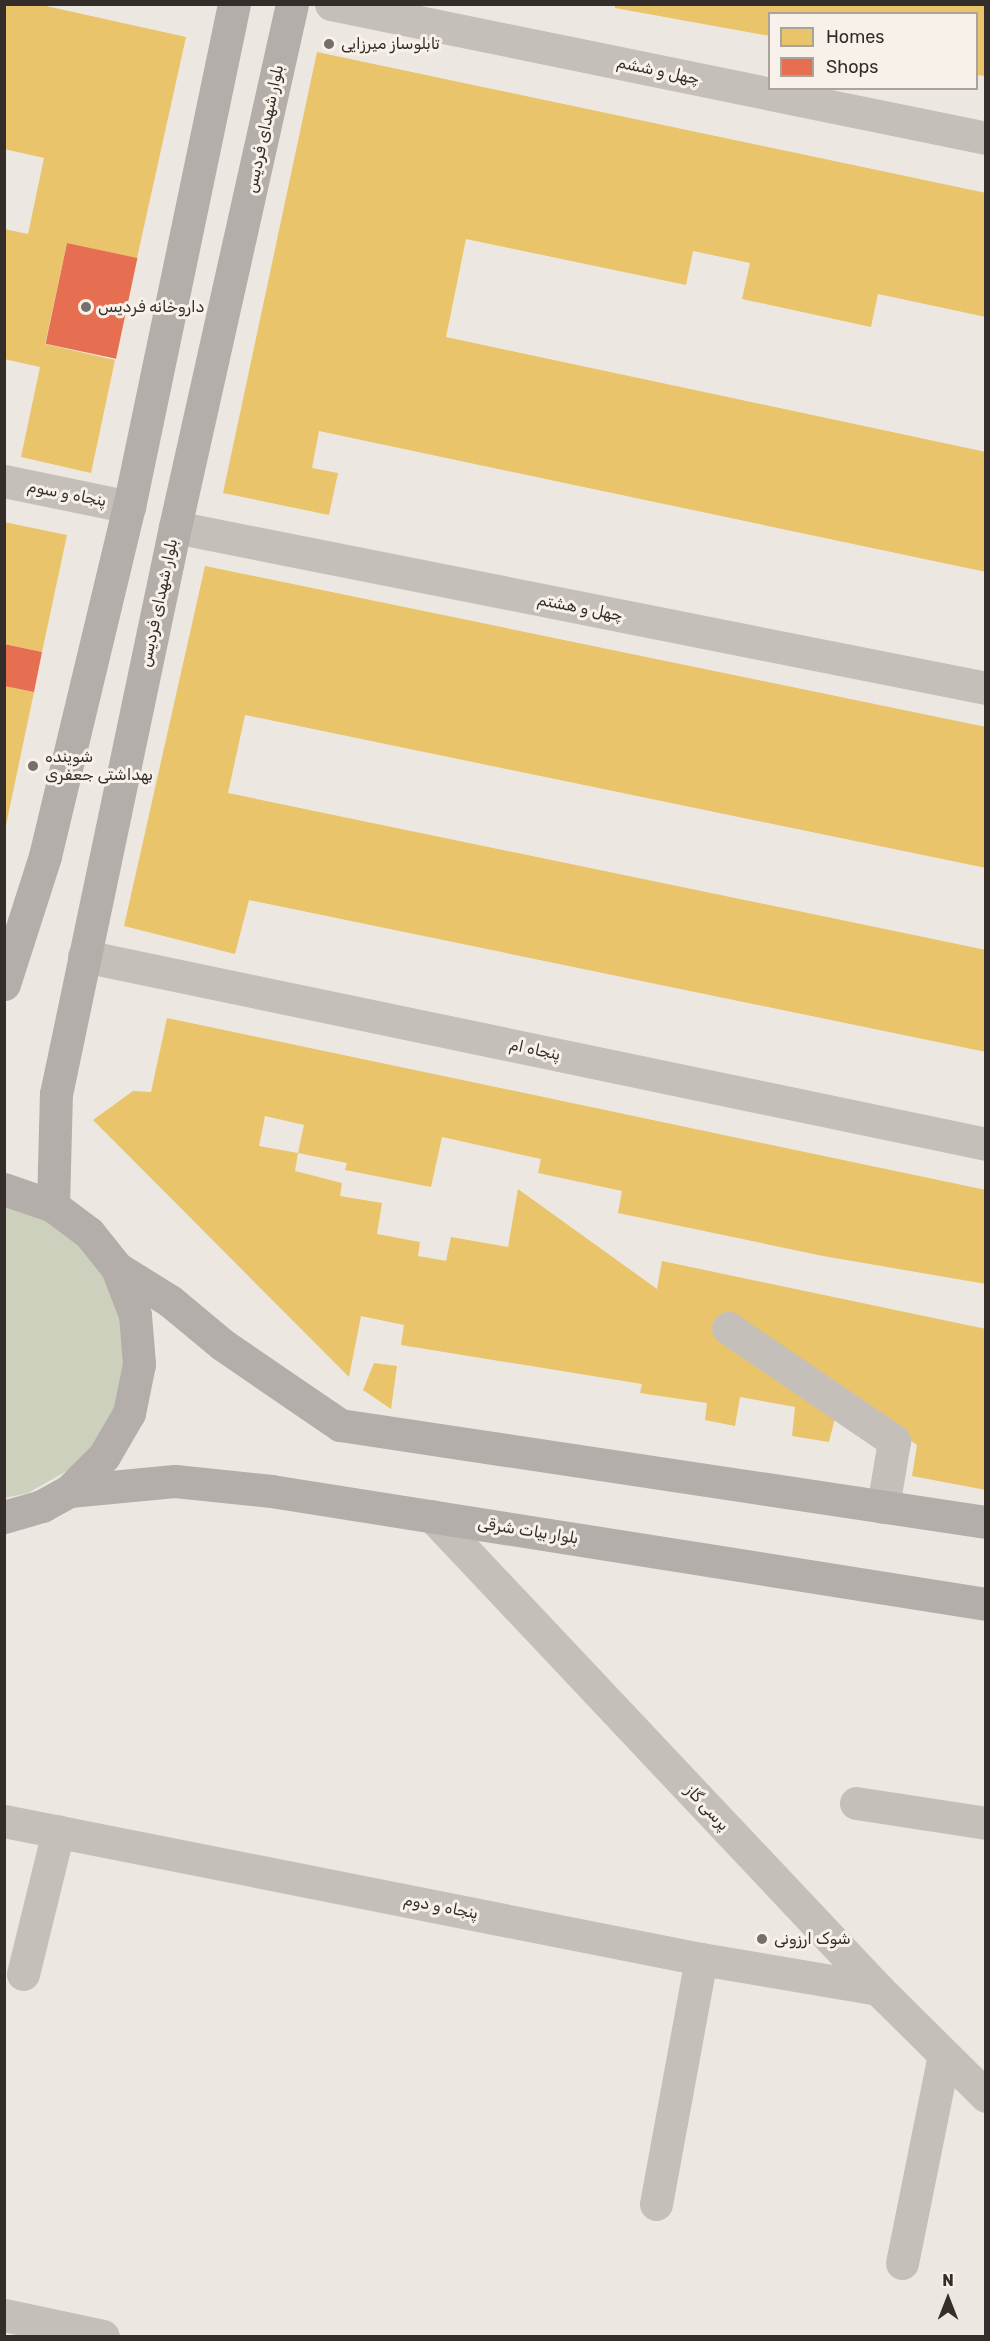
<!DOCTYPE html>
<meta charset="utf-8">
<style>
body{margin:0}
#map{position:relative;width:990px;height:2341px;overflow:hidden;background:#ece7e1;font-family:Rubik,"Noto Naskh Arabic",sans-serif}
div>[style]{position:absolute}
[style*='--x']{left:calc(var(--x)*1px);top:calc(var(--y)*1px);width:calc(var(--w)*1px);rotate:calc(var(--a)*1deg)}
.green>*{inset:0;background:#cdd0bd}
.homes>*{inset:0;background:#e9c46a}
.shops>*{inset:0;background:#e76f51;transform-origin:0 0}
.minor>*{height:33px;margin:-16.5px;padding:0 16.5px;transform-origin:16.5px;border-radius:16.5px;background:#c5bfba}
.major>*{height:33px;margin:-16.5px;padding:0 16.5px;transform-origin:16.5px;border-radius:16.5px;background:#b4aeaa}
.dots>*{width:16px;height:16px;translate:-50% -50%;box-sizing:border-box;border:3px solid #f8f1e9;border-radius:50%}
span{translate:-50% -50%;white-space:nowrap;text-align:center;line-height:1.15;-webkit-text-stroke:6px #f8f1e9;paint-order:stroke}
.poi-label{font-size:16px;color:#352d29}
.left{translate:0 -50%;text-align:left}
.street-label{font-size:16px;color:#352d29}
.frame{position:absolute;inset:0;border:6px solid #352d29;pointer-events:none}
.legend{position:absolute;left:768px;top:12px;width:210px;height:78px;box-sizing:border-box;background:#f8f1e9;border:2px solid #aaa39c;margin:0;padding:8px 10px;list-style:none;font-size:18px;color:#352d29}
.legend li{display:flex;align-items:center;gap:12px;height:30px}
.legend b{width:30px;border:2px solid #aaa39c}
.north{position:absolute;left:918px;top:2269px;width:60px;height:60px;-webkit-text-stroke:4px #f8f1e9;paint-order:stroke;rotate:0deg;font-size:16px;font-weight:700;line-height:24px;text-align:center;color:#352d29}
.north::after{content:'';display:block;margin:auto;width:21px;height:27px;background:#352d29;clip-path:polygon(50% 0,100% 100%,50% 72%,0 100%)}
</style>
<div id="map">
<div class="green">
<div style="clip-path:polygon(4px 1204px,44px 1216px,84px 1245px,112px 1287px,126px 1334px,124px 1384px,105px 1431px,72px 1468px,28px 1493px,5px 1498px)"></div>
</div>
<div class="homes">
<div style="clip-path:polygon(4px 4px,37px 4px,186px 37px,137px 258px,67px 243px,45px 344px,115px 360px,91px 473px,21px 457px,40px 367px,4px 359px,4px 229px,28px 234px,44px 158px,4px 149px)"></div>
<div style="clip-path:polygon(615px 4px,986px 4px,986px 76px,976px 75px,976px 14px,770px 14px,770px 36px,615px 8px)"></div>
<div style="clip-path:polygon(317px 52px,986px 193px,986px 317px,878px 294px,871px 327px,742px 299px,750px 263px,693px 251px,686px 285px,466px 239px,446px 337px,986px 452px,986px 572px,319px 431px,312px 468px,338px 473px,329px 515px,223px 493px)"></div>
<div style="clip-path:polygon(4px 522px,67px 535px,42px 652px,4px 644px)"></div>
<div style="clip-path:polygon(205px 566px,986px 727px,986px 868px,245px 715px,228px 793px,986px 950px,986px 1052px,249px 900px,235px 954px,124px 926px)"></div>
<div style="clip-path:polygon(4px 686px,34px 692px,6px 825px,4px 825px)"></div>
<div style="clip-path:polygon(167px 1018px,986px 1190px,986px 1284px,823px 1256px,618px 1213px,622px 1191px,538px 1173px,541px 1159px,442px 1137px,431px 1187px,345px 1170px,347px 1163px,298px 1153px,304px 1125px,265px 1116px,259px 1146px,298px 1153px,295px 1171px,342px 1183px,340px 1196px,382px 1203px,377px 1234px,420px 1242px,418px 1256px,446px 1261px,451px 1237px,508px 1247px,518px 1189px,657px 1289px,662px 1261px,986px 1329px,986px 1490px,912px 1476px,917px 1445px,878px 1419px,836px 1414px,829px 1442px,792px 1436px,795px 1407px,740px 1397px,735px 1426px,705px 1420px,707px 1403px,640px 1393px,642px 1384px,401px 1345px,404px 1325px,361px 1316px,349px 1377px,93px 1120px,133px 1091px,151px 1092px)"></div>
<div style="clip-path:polygon(374px 1363px,397px 1366px,391px 1409px,363px 1390px)"></div>
</div>
<div class="shops">
<div style="left:67px;top:243px;width:72px;height:103px;rotate:12deg"></div>
<div style="clip-path:polygon(4px 644px,42px 652px,34px 692px,4px 686px)"></div>
</div>
<div class="minor">
<div style="--x:331;--y:4;--w:669;--a:11.56"></div>
<div style="--x:4;--y:481;--w:128;--a:11.7"></div>
<div style="--x:175;--y:527;--w:827;--a:11.23"></div>
<div style="--x:84;--y:956;--w:921;--a:11.77"></div>
<div style="--x:728;--y:1328;--w:201;--a:34.2"></div>
<div style="--x:894;--y:1441;--w:67;--a:99.5"></div>
<div style="--x:432;--y:1516;--w:650;--a:46.68"></div>
<div style="--x:878;--y:1989;--w:152;--a:44.7"></div>
<div style="--x:856;--y:1803;--w:132;--a:8.7"></div>
<div style="--x:4;--y:1821;--w:711;--a:11.2"></div>
<div style="--x:701;--y:1959;--w:180;--a:9.6"></div>
<div style="--x:23;--y:1974;--w:147;--a:-76.2"></div>
<div style="--x:656;--y:2204;--w:249;--a:-79.6"></div>
<div style="--x:902;--y:2263;--w:212;--a:-78.6"></div>
<div style="--x:4;--y:2315;--w:101;--a:12"></div>
</div>
<div class="major">
<div style="--x:4;--y:984;--w:134;--a:-72.2"></div>
<div style="--x:45;--y:856;--w:359;--a:-76.5"></div>
<div style="--x:129;--y:507;--w:514;--a:-78.21"></div>
<div style="--x:4;--y:1189;--w:52;--a:19.1"></div>
<div style="--x:53;--y:1206;--w:45;--a:36.9"></div>
<div style="--x:89;--y:1233;--w:45;--a:51.3"></div>
<div style="--x:117;--y:1268;--w:50;--a:69"></div>
<div style="--x:135;--y:1315;--w:49;--a:85.3"></div>
<div style="--x:139;--y:1364;--w:50;--a:101.5"></div>
<div style="--x:129;--y:1413;--w:50;--a:120.2"></div>
<div style="--x:104;--y:1456;--w:49;--a:135"></div>
<div style="--x:69;--y:1491;--w:31;--a:151"></div>
<div style="--x:42;--y:1506;--w:40;--a:164"></div>
<div style="--x:53;--y:1206;--w:112;--a:-88.5"></div>
<div style="--x:56;--y:1094;--w:579;--a:-78.15"></div>
<div style="--x:175;--y:527;--w:536;--a:-77.39"></div>
<div style="--x:117;--y:1268;--w:62;--a:31.9"></div>
<div style="--x:170;--y:1301;--w:69;--a:39.7"></div>
<div style="--x:223;--y:1345;--w:142;--a:34.4"></div>
<div style="--x:340;--y:1425;--w:653;--a:8.54"></div>
<div style="--x:69;--y:1491;--w:106;--a:-5.4"></div>
<div style="--x:175;--y:1481;--w:97;--a:5.9"></div>
<div style="--x:271;--y:1491;--w:724;--a:8.98"></div>
</div>
<div class="dots">
<div style="left:329px;top:44px;background:#756e69"></div>
<div style="left:86px;top:307px;background:#756e69"></div>
<div style="left:33px;top:766px;background:#756e69"></div>
<div style="left:762px;top:1939px;background:#756e69"></div>
</div>
<div class="poi-label">
<span class="left" style="left:341px;top:44px">تابلوساز میرزایی</span>
<span class="left" style="left:98px;top:307px">داروخانه فردیس</span>
<span class="left" style="left:45px;top:766px">شوینده<br>بهداشتی جعفری</span>
<span class="left" style="left:774px;top:1939px">شوک ارزونی</span>
</div>
<div class="street-label">
<span style="left:658px;top:71px;rotate:12deg">چهل و ششم</span>
<span style="left:265px;top:129px;rotate:-78deg">بلوار شهدای فردیس</span>
<span style="left:67px;top:494px;rotate:11deg">پنجاه و سوم</span>
<span style="left:159px;top:603px;rotate:-78deg">بلوار شهدای فردیس</span>
<span style="left:580px;top:608px;rotate:11deg">چهل و هشتم</span>
<span style="left:535px;top:1050px;rotate:12deg">پنجاه ام</span>
<span style="left:528px;top:1531px;rotate:9deg">بلوار بیات شرقی</span>
<span style="left:707px;top:1808px;rotate:47deg">پرسی گاز</span>
<span style="left:441px;top:1907px;rotate:11deg">پنجاه و دوم</span>
</div>
<div class="frame"></div>
<ul class="legend">
<li><b style="height:16px;background:#e9c46a"></b>Homes</li>
<li><b style="height:16px;background:#e76f51"></b>Shops</li>
</ul>
<div class="north">N</div>
</div>
